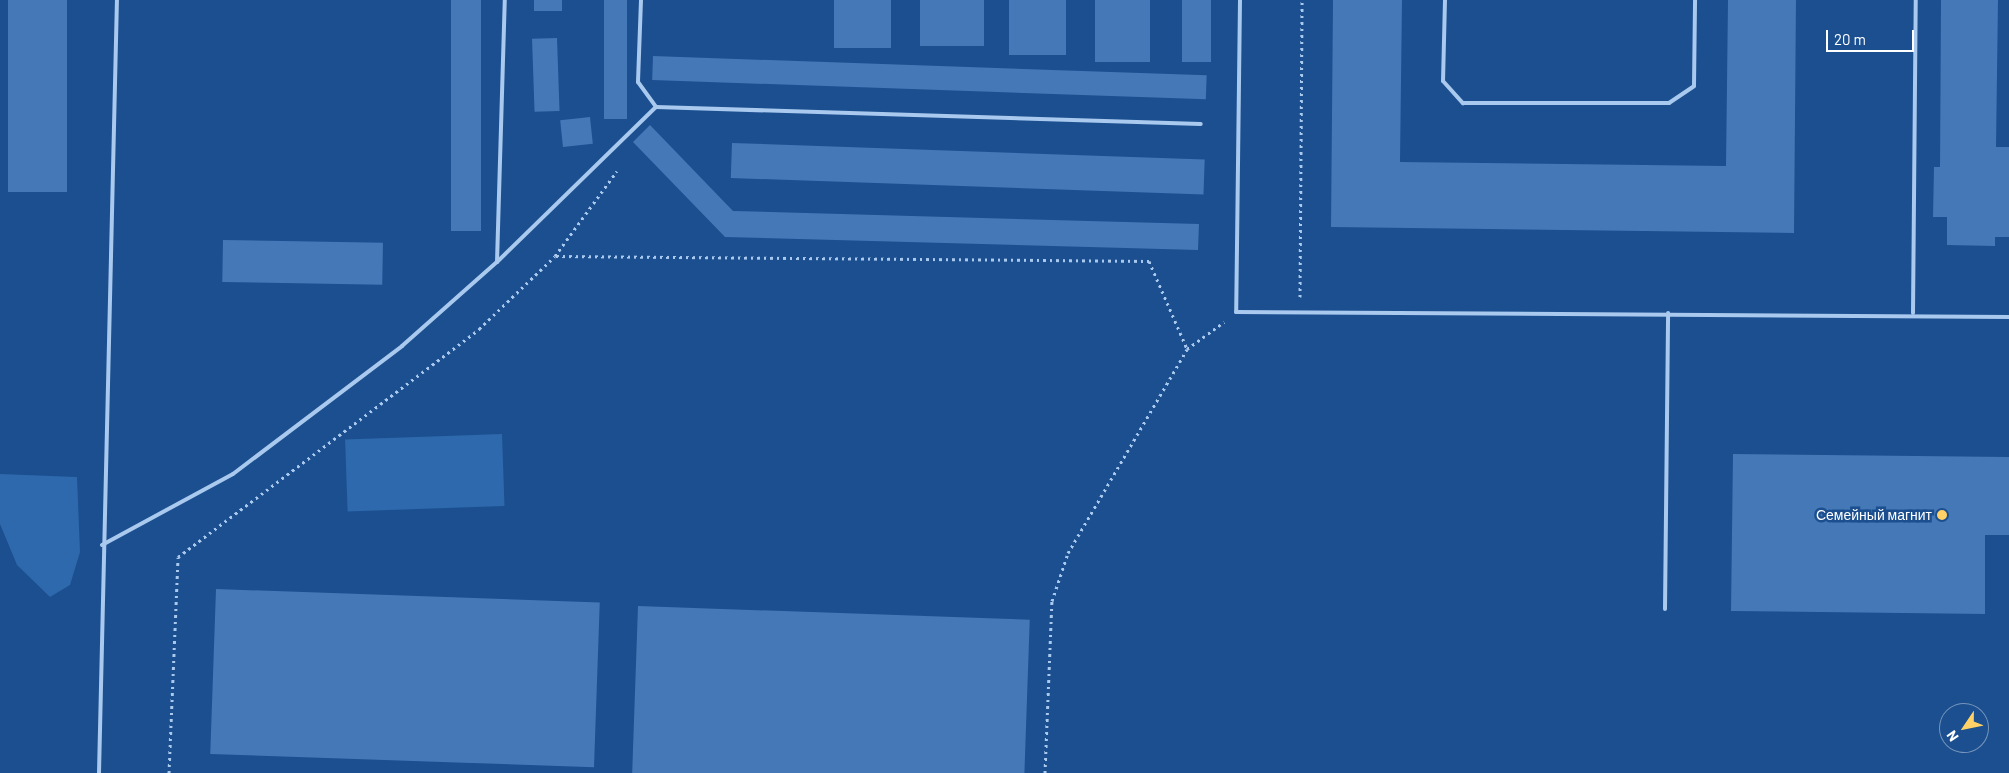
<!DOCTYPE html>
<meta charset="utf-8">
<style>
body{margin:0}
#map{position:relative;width:2009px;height:773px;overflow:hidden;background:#1b4f8f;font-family:Barlow,sans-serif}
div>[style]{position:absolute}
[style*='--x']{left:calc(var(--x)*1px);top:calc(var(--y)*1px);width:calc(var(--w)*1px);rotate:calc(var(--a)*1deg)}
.green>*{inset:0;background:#2e69ad;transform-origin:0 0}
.building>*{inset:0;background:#4478b7;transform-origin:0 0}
.path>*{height:3px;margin-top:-1.5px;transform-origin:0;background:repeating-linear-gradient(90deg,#a9c9ee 0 2.5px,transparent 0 6.5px)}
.service>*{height:4px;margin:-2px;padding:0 2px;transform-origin:2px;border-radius:2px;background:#a9c9ee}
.dots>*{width:14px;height:14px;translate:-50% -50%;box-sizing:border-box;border:2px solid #1b4f8f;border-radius:50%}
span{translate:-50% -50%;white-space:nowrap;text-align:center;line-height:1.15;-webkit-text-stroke:5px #1b4f8f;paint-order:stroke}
.poi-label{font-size:14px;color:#fff}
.right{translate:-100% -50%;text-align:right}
.north{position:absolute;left:1939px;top:703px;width:50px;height:50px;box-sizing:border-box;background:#1b4f8f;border:1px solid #7695bc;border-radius:50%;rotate:236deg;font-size:14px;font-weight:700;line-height:20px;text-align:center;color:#fff}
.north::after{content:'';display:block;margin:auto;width:18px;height:22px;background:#ffd166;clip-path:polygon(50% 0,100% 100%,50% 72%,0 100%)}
.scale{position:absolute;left:1826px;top:30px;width:88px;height:22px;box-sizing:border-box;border:2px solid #fff;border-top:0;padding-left:6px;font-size:15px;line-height:18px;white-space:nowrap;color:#fff;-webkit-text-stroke:4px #1b4f8f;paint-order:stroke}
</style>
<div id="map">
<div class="green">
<div style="left:502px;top:434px;width:72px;height:157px;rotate:88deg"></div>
<div style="clip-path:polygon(0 474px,77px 477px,80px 552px,70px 585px,50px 597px,17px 565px,0 524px)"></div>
</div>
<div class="building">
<div style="left:8px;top:0;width:59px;height:192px"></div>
<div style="left:451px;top:0;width:30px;height:231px"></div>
<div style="left:534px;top:0;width:28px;height:11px"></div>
<div style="left:604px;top:0;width:23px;height:119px"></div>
<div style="left:834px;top:0;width:57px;height:48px"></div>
<div style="left:920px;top:0;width:64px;height:46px"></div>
<div style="left:1009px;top:0;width:57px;height:55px"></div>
<div style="left:1095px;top:0;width:55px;height:62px"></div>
<div style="left:1182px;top:0;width:29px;height:62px"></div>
<div style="clip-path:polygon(1333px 0,1402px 0,1400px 162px,1726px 166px,1728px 0,1796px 0,1794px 233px,1331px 227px)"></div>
<div style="clip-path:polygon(1941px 0,1998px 0,1996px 147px,2009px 147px,2009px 237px,1995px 237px,1995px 246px,1947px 245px,1947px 217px,1933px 217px,1934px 167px,1940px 167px)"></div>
<div style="left:557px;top:38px;width:73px;height:25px;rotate:88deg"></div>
<div style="left:653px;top:56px;width:554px;height:24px;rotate:2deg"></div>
<div style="left:590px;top:117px;width:27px;height:30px;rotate:84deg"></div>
<div style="clip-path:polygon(650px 125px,733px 211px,1199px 224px,1198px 250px,725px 237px,633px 142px)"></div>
<div style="left:732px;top:143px;width:473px;height:35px;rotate:2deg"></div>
<div style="left:223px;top:240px;width:160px;height:42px;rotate:1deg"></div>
<div style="clip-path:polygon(1733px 454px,2009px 457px,2009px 535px,1985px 535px,1985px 614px,1731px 611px)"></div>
<div style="left:216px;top:589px;width:384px;height:165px;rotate:2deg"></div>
<div style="left:638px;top:606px;width:392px;height:167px;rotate:2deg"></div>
</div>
<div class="path">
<div style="--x:556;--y:256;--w:593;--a:0.48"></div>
<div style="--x:1149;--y:261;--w:96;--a:66.6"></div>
<div style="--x:1300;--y:297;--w:297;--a:-89.6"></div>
<div style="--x:169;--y:773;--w:216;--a:-87.6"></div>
<div style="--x:178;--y:557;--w:378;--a:-37.1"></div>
<div style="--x:479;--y:329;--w:105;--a:-43.8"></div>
<div style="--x:555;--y:256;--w:105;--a:-53.9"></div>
<div style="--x:1045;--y:773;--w:172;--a:-87.7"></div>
<div style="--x:1052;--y:601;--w:51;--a:-71.6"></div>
<div style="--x:1068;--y:553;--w:236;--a:-59.7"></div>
<div style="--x:1187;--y:349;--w:46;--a:-36.1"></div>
</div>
<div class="service">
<div style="--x:641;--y:0;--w:82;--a:92.1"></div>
<div style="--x:638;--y:82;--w:31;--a:54"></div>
<div style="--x:1240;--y:0;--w:312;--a:90.7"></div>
<div style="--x:1236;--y:312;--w:773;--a:0.37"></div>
<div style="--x:1445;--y:0;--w:81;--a:91.4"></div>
<div style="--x:1443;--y:81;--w:30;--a:48"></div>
<div style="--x:1463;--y:103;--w:206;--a:0"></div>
<div style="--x:1669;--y:103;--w:30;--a:-34"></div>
<div style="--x:1694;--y:86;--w:86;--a:-89.3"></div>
<div style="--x:497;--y:262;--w:262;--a:-88.3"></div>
<div style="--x:1913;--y:313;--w:313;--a:-89.5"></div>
<div style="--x:102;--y:545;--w:149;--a:-28.5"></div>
<div style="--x:233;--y:474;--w:212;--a:-37.1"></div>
<div style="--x:402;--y:346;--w:127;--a:-41.5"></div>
<div style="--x:497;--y:262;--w:222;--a:-44.3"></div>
<div style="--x:656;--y:107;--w:545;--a:1.79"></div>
<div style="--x:1665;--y:609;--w:296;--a:-89.4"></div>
<div style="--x:99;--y:773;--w:773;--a:-88.67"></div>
</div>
<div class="dots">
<div style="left:1942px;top:515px;background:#ffd166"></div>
</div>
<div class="poi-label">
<span class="right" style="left:1932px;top:515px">Семейный магнит</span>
</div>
<div class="north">N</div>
<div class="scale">20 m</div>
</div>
